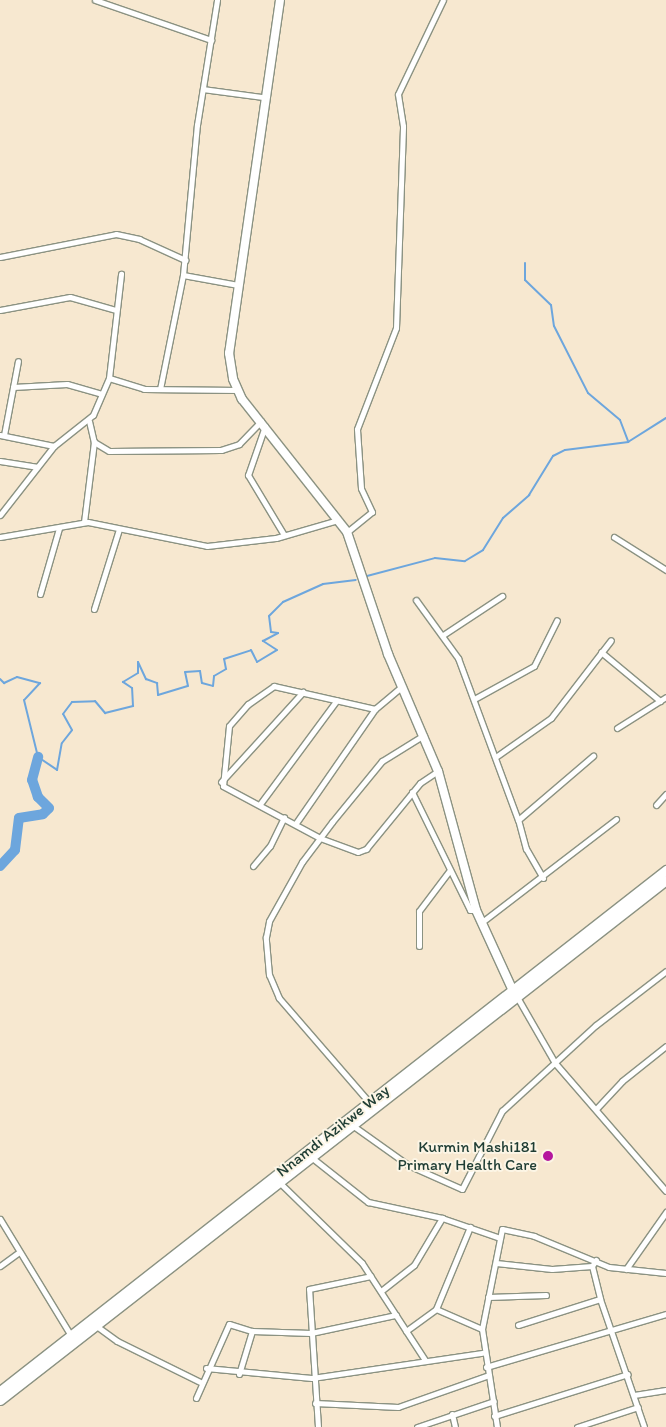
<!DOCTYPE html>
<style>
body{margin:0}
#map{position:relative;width:666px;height:1427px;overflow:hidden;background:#f7e8d0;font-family:Itim,sans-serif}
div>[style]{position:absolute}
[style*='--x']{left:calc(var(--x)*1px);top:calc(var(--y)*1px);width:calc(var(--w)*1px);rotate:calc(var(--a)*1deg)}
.stream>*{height:2px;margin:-1px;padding:0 1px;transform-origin:1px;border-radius:1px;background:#6da6dd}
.river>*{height:10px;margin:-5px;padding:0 5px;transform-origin:5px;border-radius:5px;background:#6da6dd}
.roads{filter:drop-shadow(1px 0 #8b9282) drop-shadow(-1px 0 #8b9282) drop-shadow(0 1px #8b9282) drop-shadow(0 -1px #8b9282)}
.street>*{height:5px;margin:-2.5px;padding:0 2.5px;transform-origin:2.5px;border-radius:2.5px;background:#fff}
.secondary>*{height:8px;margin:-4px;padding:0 4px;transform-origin:4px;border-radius:4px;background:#fff}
.highway>*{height:9px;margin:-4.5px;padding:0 4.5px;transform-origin:4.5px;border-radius:4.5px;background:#fff}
.dots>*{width:14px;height:14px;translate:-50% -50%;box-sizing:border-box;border:2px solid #fcf5e5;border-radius:50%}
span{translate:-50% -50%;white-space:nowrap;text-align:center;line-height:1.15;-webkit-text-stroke:4px #fcf5e5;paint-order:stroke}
.street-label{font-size:16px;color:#1f3d34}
.poi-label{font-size:16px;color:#1f3d34}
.right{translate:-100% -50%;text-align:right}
</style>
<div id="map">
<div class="stream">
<div style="--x:525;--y:263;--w:17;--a:90"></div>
<div style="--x:525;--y:280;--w:36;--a:44"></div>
<div style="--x:551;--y:305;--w:21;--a:82"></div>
<div style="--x:554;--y:326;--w:75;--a:63.1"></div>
<div style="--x:588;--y:393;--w:42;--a:40.2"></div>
<div style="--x:620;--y:420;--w:22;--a:69"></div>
<div style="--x:367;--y:576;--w:70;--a:-14.8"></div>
<div style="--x:435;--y:558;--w:30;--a:6"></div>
<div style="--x:465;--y:561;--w:21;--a:-31"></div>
<div style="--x:483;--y:550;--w:38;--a:-58"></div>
<div style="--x:503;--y:518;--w:35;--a:-41"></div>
<div style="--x:529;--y:495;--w:46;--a:-58.4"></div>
<div style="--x:553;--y:456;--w:13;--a:-27"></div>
<div style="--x:565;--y:450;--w:64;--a:-7.2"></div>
<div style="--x:628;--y:442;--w:45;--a:-32.3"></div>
<div style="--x:0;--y:679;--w:6;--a:45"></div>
<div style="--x:4;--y:683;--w:14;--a:-25"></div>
<div style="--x:17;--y:677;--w:24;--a:15"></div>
<div style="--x:40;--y:683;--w:23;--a:133"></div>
<div style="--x:24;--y:700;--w:59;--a:76.2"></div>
<div style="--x:38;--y:757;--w:23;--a:34"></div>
<div style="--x:57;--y:770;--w:27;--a:-80"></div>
<div style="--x:62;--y:743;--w:16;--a:-52"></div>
<div style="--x:72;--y:730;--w:18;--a:-119"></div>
<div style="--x:63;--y:714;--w:15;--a:-53"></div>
<div style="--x:72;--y:702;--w:23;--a:-2"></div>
<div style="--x:95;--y:701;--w:16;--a:50"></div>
<div style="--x:105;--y:713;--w:29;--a:-14"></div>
<div style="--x:133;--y:706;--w:18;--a:-93"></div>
<div style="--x:132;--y:688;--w:11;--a:-146"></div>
<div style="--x:123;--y:682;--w:17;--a:-31"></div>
<div style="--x:138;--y:673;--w:11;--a:-90"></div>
<div style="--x:138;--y:662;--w:19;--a:65"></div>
<div style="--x:146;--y:679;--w:12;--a:20"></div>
<div style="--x:157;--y:683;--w:12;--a:85"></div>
<div style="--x:158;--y:695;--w:31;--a:-17"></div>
<div style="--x:188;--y:686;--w:14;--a:-102"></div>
<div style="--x:185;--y:672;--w:15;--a:-4"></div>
<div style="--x:200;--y:671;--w:12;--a:81"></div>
<div style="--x:202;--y:683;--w:11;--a:15"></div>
<div style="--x:213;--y:686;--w:10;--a:-84"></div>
<div style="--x:214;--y:676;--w:14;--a:-30"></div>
<div style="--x:226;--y:669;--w:10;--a:-101"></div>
<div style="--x:224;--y:659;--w:28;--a:-18"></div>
<div style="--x:251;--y:650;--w:13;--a:63"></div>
<div style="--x:257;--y:662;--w:23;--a:-31"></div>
<div style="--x:277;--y:650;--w:17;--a:-147"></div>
<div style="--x:263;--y:641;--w:17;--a:-28"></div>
<div style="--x:278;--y:633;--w:7;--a:-172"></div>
<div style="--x:271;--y:632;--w:16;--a:-97"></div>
<div style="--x:269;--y:616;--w:20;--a:-45"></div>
<div style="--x:283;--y:602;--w:44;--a:-24.2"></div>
<div style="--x:323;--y:584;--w:33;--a:-7"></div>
</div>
<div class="river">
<div style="--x:0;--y:866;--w:22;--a:-47"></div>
<div style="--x:15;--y:850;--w:32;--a:-83"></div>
<div style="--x:19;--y:818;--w:24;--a:-9"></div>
<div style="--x:43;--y:814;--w:8;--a:-45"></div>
<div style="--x:49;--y:808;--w:16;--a:-135"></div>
<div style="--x:38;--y:797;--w:18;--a:-109"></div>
<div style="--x:32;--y:780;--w:24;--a:-75"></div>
</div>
<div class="roads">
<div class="street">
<div style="--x:95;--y:0;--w:123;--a:19"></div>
<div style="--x:203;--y:89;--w:60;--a:7.7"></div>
<div style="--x:0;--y:257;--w:118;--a:-11.2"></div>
<div style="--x:116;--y:234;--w:24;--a:12"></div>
<div style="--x:139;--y:239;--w:51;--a:24.5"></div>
<div style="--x:183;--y:275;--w:56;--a:10.3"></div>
<div style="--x:0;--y:310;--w:71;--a:-10.5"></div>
<div style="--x:70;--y:297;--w:48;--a:15.8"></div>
<div style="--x:109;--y:378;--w:37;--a:17"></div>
<div style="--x:144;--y:389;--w:94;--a:0.6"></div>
<div style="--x:13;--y:387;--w:54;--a:-3.2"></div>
<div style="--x:67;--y:384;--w:36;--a:16"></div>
<div style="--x:160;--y:389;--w:116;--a:-78.6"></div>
<div style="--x:183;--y:275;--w:151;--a:-84.7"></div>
<div style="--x:197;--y:125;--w:127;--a:-80.9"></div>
<div style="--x:89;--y:421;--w:22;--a:77"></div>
<div style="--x:94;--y:442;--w:17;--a:31"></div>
<div style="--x:109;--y:451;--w:112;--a:-0.5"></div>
<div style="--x:221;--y:450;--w:19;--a:-18"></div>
<div style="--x:239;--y:444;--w:32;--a:-46"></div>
<div style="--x:265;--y:426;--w:52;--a:109.1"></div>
<div style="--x:248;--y:475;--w:70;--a:59"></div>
<div style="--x:0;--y:435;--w:55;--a:11.5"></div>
<div style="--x:4;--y:435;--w:75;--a:-79.3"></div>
<div style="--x:0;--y:461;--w:37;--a:9"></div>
<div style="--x:0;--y:515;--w:88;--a:-52"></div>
<div style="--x:54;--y:446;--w:50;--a:-38.5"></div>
<div style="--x:93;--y:415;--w:40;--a:-66.6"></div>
<div style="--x:109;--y:378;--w:105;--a:-83.4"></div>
<div style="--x:84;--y:522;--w:81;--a:-82.9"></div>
<div style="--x:347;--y:532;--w:32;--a:-39"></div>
<div style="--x:372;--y:512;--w:26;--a:-115"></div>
<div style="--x:361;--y:488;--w:59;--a:-93.9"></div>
<div style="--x:357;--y:429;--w:108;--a:-68.9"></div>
<div style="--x:396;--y:328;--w:202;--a:-88"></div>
<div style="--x:403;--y:126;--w:32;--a:-99"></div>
<div style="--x:398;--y:94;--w:104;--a:-64.4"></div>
<div style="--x:0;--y:537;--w:89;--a:-9.7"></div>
<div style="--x:88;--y:522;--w:121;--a:11.4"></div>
<div style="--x:207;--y:546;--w:69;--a:-6.6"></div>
<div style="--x:276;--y:538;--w:65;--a:-16.2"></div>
<div style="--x:614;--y:537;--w:62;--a:32.4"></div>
<div style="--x:40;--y:594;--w:69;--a:-73.9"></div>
<div style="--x:416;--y:600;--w:72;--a:54.1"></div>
<div style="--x:458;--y:658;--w:173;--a:69.7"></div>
<div style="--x:94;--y:609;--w:84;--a:-72.6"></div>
<div style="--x:443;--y:635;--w:71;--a:-33.5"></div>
<div style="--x:601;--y:652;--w:77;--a:39.7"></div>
<div style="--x:476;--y:698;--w:66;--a:-28.9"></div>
<div style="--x:534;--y:666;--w:51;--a:-63.4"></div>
<div style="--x:375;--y:709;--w:104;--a:-167.2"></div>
<div style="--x:274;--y:686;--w:32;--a:145"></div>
<div style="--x:248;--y:704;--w:29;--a:131"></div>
<div style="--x:229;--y:726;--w:60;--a:95.7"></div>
<div style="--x:223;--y:786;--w:110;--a:28.2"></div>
<div style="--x:320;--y:838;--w:40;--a:20.2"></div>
<div style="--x:358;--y:852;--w:9;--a:-21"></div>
<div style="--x:366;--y:849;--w:85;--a:-50.7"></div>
<div style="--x:420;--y:783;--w:22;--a:-34"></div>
<div style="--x:617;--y:728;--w:58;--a:-32.3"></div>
<div style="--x:497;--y:756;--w:66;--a:-35.1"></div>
<div style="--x:551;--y:718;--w:98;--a:-52.4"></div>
<div style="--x:221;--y:782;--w:122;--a:-47.7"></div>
<div style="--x:412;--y:792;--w:131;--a:63.8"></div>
<div style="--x:470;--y:910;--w:6;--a:0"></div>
<div style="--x:260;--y:804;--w:129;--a:-53.5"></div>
<div style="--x:656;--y:805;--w:15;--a:-48"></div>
<div style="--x:296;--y:823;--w:139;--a:-55.3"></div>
<div style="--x:375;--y:709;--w:35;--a:-40"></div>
<div style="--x:253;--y:866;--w:26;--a:-50"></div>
<div style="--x:270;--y:846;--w:32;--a:-64"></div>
<div style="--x:543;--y:878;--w:34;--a:-120"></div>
<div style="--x:526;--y:849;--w:30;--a:-105"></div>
<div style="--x:518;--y:820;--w:99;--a:-40.5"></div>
<div style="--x:482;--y:922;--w:169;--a:-37.5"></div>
<div style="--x:419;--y:946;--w:35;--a:-90"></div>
<div style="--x:419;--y:911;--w:51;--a:-52.9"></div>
<div style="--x:517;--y:997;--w:76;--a:60.1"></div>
<div style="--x:555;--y:1063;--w:169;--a:49.1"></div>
<div style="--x:369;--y:1102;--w:138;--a:-130.9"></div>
<div style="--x:279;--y:998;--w:25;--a:-113"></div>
<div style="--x:269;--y:975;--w:38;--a:-95"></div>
<div style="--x:266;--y:937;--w:16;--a:-79"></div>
<div style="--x:269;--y:921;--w:68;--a:-60.8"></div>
<div style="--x:302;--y:862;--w:50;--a:-53.1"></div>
<div style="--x:332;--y:822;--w:79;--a:-50.7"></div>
<div style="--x:382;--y:761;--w:49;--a:-31.8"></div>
<div style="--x:596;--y:1109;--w:38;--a:-47"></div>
<div style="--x:622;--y:1081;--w:56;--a:-38.5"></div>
<div style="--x:352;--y:1125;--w:69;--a:35.5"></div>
<div style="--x:408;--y:1165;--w:59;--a:24"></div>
<div style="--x:462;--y:1189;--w:88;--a:-62.9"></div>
<div style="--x:502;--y:1111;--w:127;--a:-42.5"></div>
<div style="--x:596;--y:1025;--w:88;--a:-37.6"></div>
<div style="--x:311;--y:1157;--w:73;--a:38.3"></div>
<div style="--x:368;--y:1202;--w:76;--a:12.2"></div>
<div style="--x:442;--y:1218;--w:61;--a:19"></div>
<div style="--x:279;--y:1182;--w:116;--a:44.3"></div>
<div style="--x:362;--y:1263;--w:116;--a:57"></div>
<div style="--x:0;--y:1219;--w:137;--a:58.7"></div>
<div style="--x:596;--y:1260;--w:7;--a:124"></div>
<div style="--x:592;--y:1266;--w:34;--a:76"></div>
<div style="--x:600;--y:1299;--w:135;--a:71"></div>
<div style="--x:496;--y:1263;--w:56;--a:6.1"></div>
<div style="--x:552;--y:1269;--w:40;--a:-4.3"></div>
<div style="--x:0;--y:1266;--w:22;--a:-36"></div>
<div style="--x:626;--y:1269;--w:70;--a:-54.9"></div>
<div style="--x:381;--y:1291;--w:42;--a:-38.2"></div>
<div style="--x:414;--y:1265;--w:55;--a:-59.2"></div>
<div style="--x:488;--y:1297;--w:58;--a:-2"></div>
<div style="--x:436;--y:1309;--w:50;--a:23.5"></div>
<div style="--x:95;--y:1325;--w:27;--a:36"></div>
<div style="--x:117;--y:1341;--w:95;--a:26.3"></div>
<div style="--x:518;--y:1325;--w:86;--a:-17.6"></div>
<div style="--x:406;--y:1331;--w:37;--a:-36"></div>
<div style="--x:436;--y:1309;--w:89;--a:-67.5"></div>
<div style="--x:486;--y:1367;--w:188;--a:-16.4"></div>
<div style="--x:206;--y:1368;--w:106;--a:5.4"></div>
<div style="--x:312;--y:1378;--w:172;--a:-8.4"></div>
<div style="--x:239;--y:1374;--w:45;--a:-73.2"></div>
<div style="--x:634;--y:1395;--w:32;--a:-9"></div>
<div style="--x:196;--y:1398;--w:81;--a:-66"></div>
<div style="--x:229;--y:1324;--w:24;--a:17"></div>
<div style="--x:252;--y:1331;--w:59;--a:1.9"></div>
<div style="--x:311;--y:1333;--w:87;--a:-12"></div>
<div style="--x:315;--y:1403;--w:83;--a:2.8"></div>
<div style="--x:398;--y:1407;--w:96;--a:-19.4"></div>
<div style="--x:452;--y:1414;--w:13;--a:77"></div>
<div style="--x:494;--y:1416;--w:140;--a:-17.4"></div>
<div style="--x:318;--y:1427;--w:138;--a:-93.7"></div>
<div style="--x:309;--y:1289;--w:63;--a:-11.8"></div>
<div style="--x:417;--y:1427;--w:81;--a:-18.7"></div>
<div style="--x:497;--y:1427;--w:99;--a:-98.7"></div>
<div style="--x:482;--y:1329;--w:102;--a:-78.7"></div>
<div style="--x:502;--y:1229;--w:33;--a:12"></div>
<div style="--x:534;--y:1236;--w:81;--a:22.5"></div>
<div style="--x:609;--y:1267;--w:57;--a:6"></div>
<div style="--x:577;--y:1427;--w:64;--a:-18.2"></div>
</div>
<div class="secondary">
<div style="--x:280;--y:0;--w:357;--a:98.2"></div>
<div style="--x:229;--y:353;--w:26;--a:81"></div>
<div style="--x:233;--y:379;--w:22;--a:66"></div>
<div style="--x:242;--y:399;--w:169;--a:51.7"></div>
<div style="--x:347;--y:532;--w:129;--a:71.4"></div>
<div style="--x:388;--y:654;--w:127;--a:66.9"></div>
<div style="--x:438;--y:771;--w:144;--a:74.7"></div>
<div style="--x:476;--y:910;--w:94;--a:65.4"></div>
</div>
<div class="highway">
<div style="--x:0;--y:1391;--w:846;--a:-38.04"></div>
<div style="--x:0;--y:1400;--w:845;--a:-37.98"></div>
</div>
</div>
<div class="dots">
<div style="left:548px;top:1156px;background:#b5179e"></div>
</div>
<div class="street-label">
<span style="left:333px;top:1131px;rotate:-38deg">Nnamdi Azikwe Way</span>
</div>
<div class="poi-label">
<span class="right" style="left:537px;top:1156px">Kurmin Mashi181<br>Primary Health Care</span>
</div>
</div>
